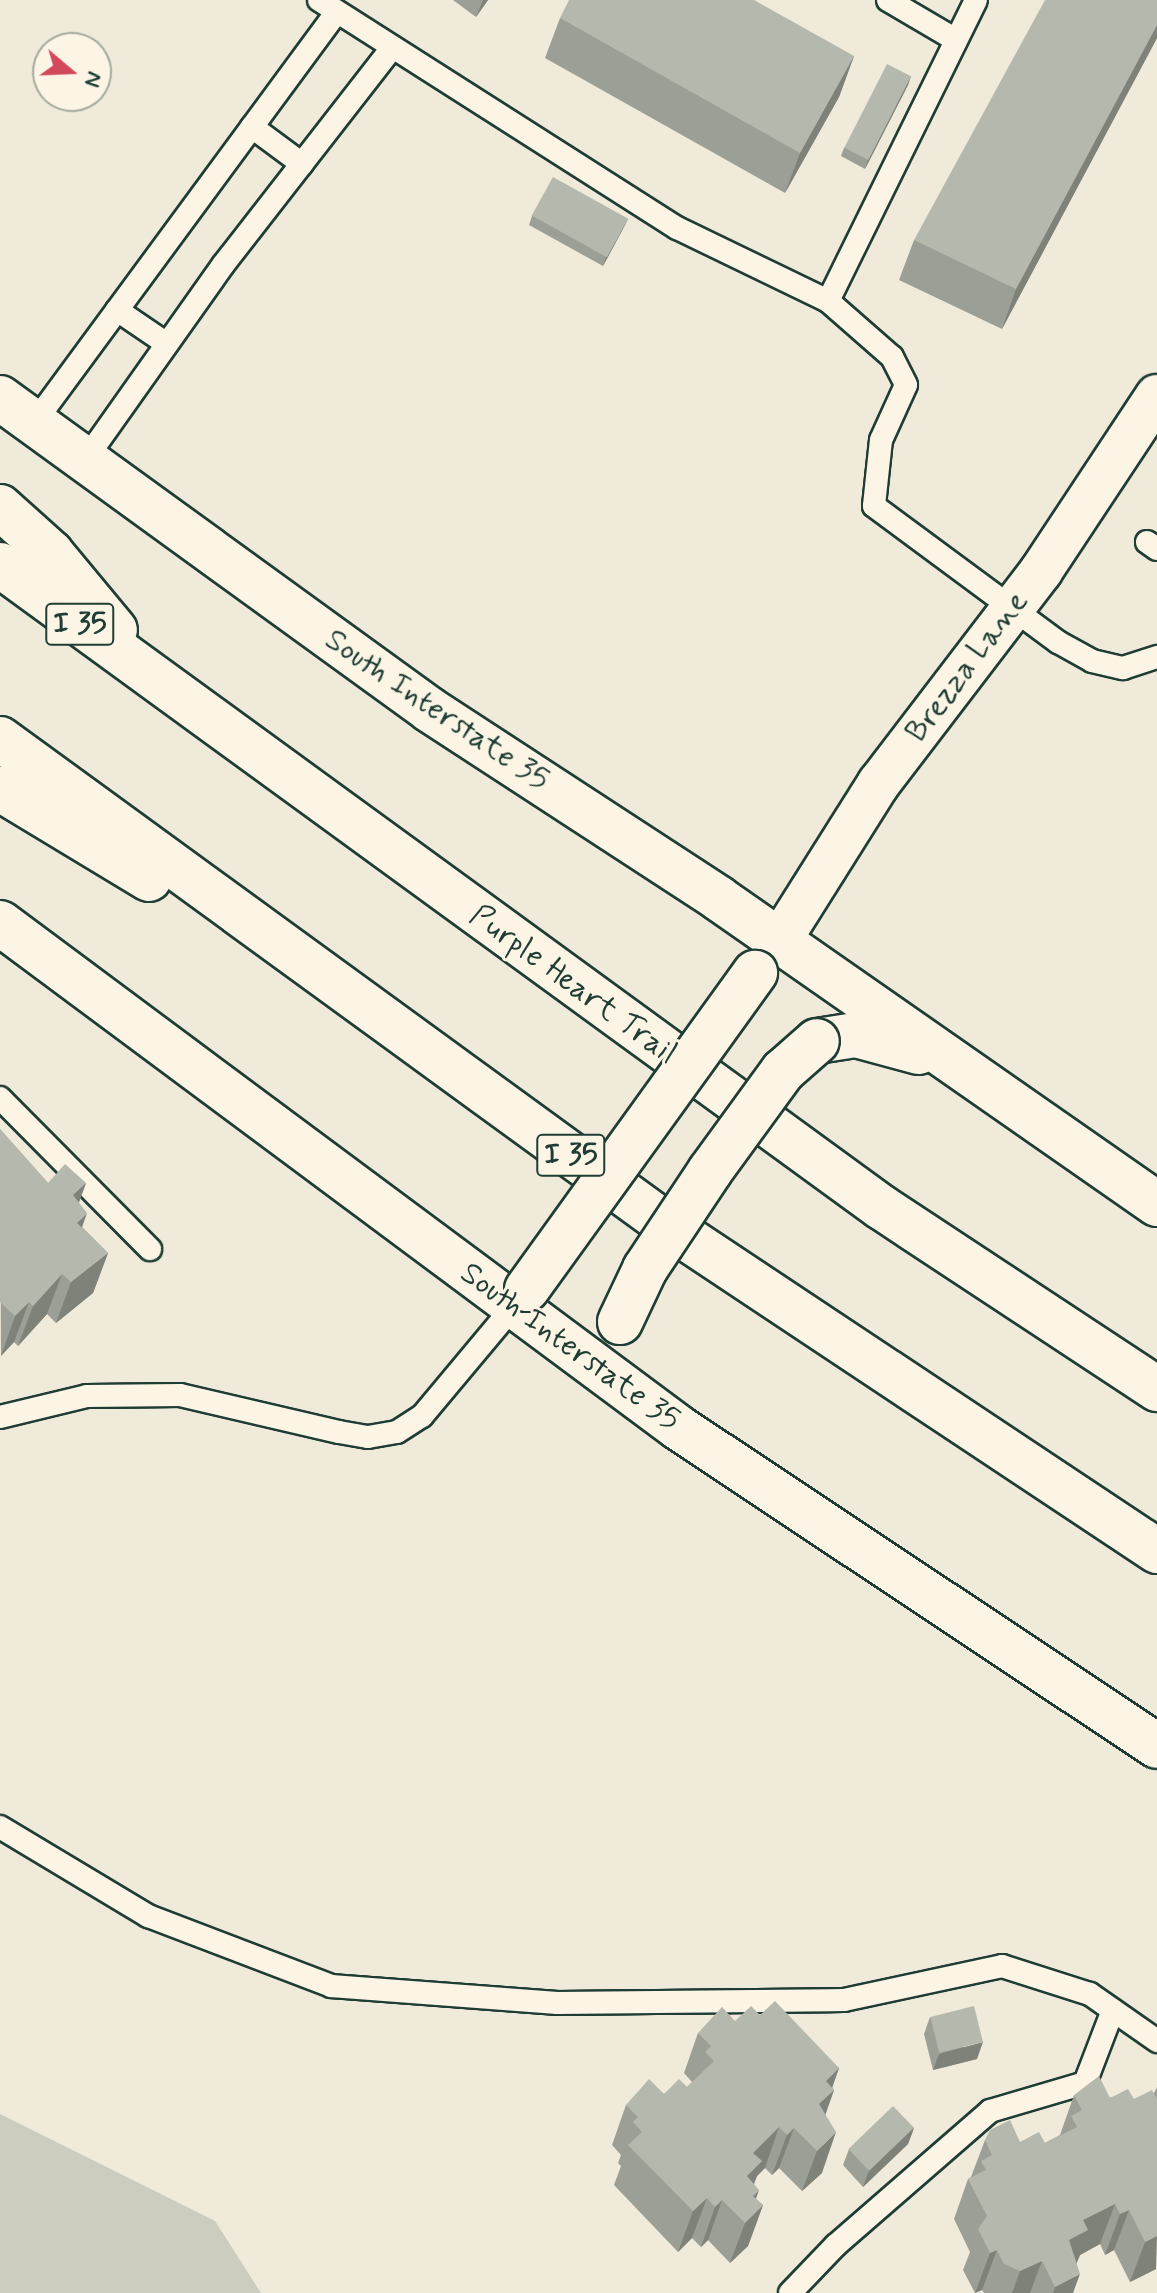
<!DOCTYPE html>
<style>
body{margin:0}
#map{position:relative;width:1157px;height:2293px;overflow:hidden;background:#efeada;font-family:Mynerve,sans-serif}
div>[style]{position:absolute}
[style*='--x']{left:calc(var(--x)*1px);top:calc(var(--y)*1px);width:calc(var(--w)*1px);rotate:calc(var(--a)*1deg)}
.green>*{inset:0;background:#cccdbf}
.roads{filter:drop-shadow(2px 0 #1f3d34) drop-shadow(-2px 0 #1f3d34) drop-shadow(0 2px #1f3d34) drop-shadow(0 -2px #1f3d34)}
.lane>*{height:22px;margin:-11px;padding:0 11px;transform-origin:11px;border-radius:11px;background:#fcf5e5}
.street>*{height:42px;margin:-21px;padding:0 21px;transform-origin:21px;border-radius:21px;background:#fcf5e5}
.secondary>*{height:44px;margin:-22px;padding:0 22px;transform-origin:22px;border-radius:22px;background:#fcf5e5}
.highway>*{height:44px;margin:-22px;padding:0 22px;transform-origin:22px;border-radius:22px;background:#fcf5e5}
.bridges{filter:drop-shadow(2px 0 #1f3d34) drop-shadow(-2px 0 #1f3d34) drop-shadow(0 2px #1f3d34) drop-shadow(0 -2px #1f3d34)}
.secondary-bridge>*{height:44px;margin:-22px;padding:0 22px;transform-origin:22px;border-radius:22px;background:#fcf5e5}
.wall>*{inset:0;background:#9c9f95}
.shaded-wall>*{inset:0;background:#7f8279}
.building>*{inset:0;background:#b5b9ad;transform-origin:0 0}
span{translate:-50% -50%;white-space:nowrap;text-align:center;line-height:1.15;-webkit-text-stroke:6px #fcf5e5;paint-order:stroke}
.shield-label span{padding:2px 6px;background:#fcf5e5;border:2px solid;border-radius:6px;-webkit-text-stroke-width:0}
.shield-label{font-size:30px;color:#1f3d34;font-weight:700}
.street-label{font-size:32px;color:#1f3d34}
.north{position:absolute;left:32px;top:32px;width:80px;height:80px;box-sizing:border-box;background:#fcf5e5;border:2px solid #a4ab9e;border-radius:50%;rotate:109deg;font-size:22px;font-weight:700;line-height:32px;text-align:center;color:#1f3d34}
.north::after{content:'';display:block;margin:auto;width:28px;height:36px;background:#d1495b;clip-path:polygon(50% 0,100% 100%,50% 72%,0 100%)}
</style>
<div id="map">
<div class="green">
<div style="clip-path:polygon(0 2114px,215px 2221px,261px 2293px,0 2293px)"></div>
</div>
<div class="roads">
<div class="lane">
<div style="--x:319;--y:0;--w:424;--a:32.5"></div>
<div style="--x:677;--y:228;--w:168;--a:25.8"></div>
<div style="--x:828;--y:301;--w:335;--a:-63.8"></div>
<div style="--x:888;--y:0;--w:79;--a:30.5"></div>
<div style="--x:252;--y:127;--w:62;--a:36.5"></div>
<div style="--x:828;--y:301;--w:85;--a:41.2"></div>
<div style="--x:892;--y:357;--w:31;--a:63"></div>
<div style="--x:906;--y:385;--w:60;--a:114.4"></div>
<div style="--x:881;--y:440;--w:66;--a:96.1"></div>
<div style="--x:874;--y:506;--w:229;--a:36.5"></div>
<div style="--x:1058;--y:642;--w:39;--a:29"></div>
<div style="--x:1092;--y:661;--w:32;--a:13"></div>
<div style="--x:1123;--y:668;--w:36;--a:-18"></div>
<div style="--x:117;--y:310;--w:60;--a:34.2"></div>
<div style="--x:34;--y:423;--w:509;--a:-53.63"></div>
<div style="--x:85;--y:460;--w:239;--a:-54.7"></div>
<div style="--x:223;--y:265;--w:274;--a:-52.1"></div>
<div style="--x:1147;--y:542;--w:12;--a:35"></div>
<div style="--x:0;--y:1098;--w:213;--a:45.2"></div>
<div style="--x:0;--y:1417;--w:89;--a:-13.6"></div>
<div style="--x:87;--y:1396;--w:93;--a:-0.6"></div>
<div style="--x:180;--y:1395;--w:163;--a:13.1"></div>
<div style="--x:339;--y:1432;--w:29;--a:10"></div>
<div style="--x:368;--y:1437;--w:29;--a:-10"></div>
<div style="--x:397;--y:1432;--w:30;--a:-33"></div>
<div style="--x:422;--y:1416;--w:143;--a:-50.1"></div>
<div style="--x:0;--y:1827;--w:173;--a:31"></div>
<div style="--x:148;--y:1916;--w:196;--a:20.9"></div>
<div style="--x:331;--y:1986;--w:227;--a:4.3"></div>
<div style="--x:557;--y:2003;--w:287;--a:-0.6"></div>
<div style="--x:844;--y:2000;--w:162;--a:-12.1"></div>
<div style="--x:1002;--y:1966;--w:92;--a:17.7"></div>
<div style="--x:1090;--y:1994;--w:82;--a:35"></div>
<div style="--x:790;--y:2293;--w:66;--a:-46.2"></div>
<div style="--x:836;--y:2245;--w:204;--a:-41"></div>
<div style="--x:990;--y:2111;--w:99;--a:-16.4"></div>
<div style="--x:1085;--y:2083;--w:78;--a:-69"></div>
</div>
<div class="street">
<div style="--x:780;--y:940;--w:186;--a:-57.8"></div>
<div style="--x:879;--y:783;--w:267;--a:-52.6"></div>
<div style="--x:1041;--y:571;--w:210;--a:-56.5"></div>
</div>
<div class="secondary">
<div style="--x:0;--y:398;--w:531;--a:35.96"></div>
<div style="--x:430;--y:710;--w:344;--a:33.1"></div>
<div style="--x:718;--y:898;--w:535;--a:34.88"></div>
<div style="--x:0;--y:923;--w:846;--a:36.64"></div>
<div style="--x:679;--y:1428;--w:574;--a:33.63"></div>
<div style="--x:817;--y:1041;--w:39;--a:-9"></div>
<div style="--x:856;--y:1035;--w:65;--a:15.1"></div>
</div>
<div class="highway">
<div style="--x:0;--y:507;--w:69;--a:42"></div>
<div style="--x:51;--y:553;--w:100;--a:50.3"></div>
<div style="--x:0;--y:565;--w:1090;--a:36.08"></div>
<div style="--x:881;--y:1207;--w:331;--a:33.4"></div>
<div style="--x:0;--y:739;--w:834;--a:36.07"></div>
<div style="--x:674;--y:1230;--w:580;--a:33.61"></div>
<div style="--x:0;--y:789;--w:174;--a:31.1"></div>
</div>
</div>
<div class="bridges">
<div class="secondary-bridge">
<div style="--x:527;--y:1289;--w:390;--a:-54.2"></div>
<div style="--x:620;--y:1322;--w:59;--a:-64.7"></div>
<div style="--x:645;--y:1269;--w:118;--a:-56.4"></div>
<div style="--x:710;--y:1171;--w:124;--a:-53.9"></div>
<div style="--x:783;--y:1071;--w:45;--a:-41.4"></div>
</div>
</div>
<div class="wall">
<div style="clip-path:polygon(453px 0,488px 0,476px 17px)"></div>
<div style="clip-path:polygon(1157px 0,1157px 38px,1002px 329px,899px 280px,914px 240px)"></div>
<div style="clip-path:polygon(560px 18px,854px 56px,839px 97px,785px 193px,545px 58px)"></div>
<div style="clip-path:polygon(911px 76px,908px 85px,865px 169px,841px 156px,844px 148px)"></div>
<div style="clip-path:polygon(532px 216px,628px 219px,624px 227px,603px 266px,529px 225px)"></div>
<div style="clip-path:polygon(0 1129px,48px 1183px,86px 1183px,79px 1202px,82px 1227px,108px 1253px,93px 1293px,56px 1323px,47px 1314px,18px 1346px,14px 1342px,1px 1356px)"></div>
<div style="clip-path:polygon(760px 2015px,839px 2068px,832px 2087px,834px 2090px,825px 2115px,822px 2173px,802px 2191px,779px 2168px,772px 2175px,765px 2168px,757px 2176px,754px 2184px,756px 2199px,763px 2205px,748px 2246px,730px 2263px,708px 2240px,701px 2247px,692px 2238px,678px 2252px,614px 2185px,621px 2166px,618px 2163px,621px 2155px,612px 2145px,626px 2105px,687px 2087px,692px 2082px,684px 2073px,698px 2033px)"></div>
<div style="clip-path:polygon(930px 2017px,977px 2059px,933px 2070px,924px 2034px)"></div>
<div style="clip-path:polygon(1157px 2087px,1156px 2269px,1130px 2282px,1114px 2250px,1105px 2255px,1100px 2244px,1080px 2255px,1076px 2263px,1073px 2293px,984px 2293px,982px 2290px,975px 2293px,963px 2270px,970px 2252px,954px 2219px,968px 2179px,971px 2177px,985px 2140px,1045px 2143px,1060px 2135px,1074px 2095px,1134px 2099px,1154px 2093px)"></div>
<div style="clip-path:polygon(914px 2128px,908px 2144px,863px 2187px,843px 2165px,849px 2149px)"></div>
</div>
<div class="shaded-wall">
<div style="clip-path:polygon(483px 0,488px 0,476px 17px)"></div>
<div style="clip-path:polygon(1157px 25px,1157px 38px,1002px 329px,1016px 289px)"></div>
<div style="clip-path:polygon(854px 56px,839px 97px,785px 193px,800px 153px)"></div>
<div style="clip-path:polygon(911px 76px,908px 85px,865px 169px,868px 160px)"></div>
<div style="clip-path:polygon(628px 219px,624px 227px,603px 266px,606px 257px)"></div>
<div style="clip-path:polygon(86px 1183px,71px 1224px,73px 1195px)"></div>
<div style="clip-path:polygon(87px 1213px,73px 1253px,77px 1223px)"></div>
<div style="clip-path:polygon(108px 1253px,93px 1293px,56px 1323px,71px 1282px)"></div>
<div style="clip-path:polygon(62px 1274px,47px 1314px,18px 1346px,33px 1306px)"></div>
<div style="clip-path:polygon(29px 1302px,14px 1342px,1px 1356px,15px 1316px)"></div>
<div style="clip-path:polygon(983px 2042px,977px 2059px,933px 2070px,939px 2054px)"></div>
<div style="clip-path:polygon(839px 2068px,830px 2094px,834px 2090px,820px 2130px,807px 2142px,826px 2081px)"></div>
<div style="clip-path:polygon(779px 2127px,765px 2168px,757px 2176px,747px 2201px,735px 2213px,753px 2153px)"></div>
<div style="clip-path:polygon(794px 2128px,779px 2168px,772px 2175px,787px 2135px)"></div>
<div style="clip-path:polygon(914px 2128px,908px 2144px,863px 2187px,869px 2170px)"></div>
<div style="clip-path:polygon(836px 2132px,822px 2173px,802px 2191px,817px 2151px)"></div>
<div style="clip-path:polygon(759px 2190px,749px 2219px,763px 2205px,748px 2246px,730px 2263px,745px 2223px,753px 2196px)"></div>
<div style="clip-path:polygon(707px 2198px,692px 2238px,678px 2252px,693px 2211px)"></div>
<div style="clip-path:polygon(722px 2200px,708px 2240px,701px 2247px,715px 2207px)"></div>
<div style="clip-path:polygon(1115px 2204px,1100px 2244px,1080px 2255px,1074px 2270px,1069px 2240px,1083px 2220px)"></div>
<div style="clip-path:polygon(1129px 2210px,1114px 2250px,1105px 2255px,1120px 2214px)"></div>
<div style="clip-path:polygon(1157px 2236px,1156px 2269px,1130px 2282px,1145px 2242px)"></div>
<div style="clip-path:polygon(997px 2250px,982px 2290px,975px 2293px,990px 2253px)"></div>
<div style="clip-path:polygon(1042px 2261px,1030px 2293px,1012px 2293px,1020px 2271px)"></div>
<div style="clip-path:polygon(1080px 2274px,1073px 2293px,1053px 2293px,1055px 2287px)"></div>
</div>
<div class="building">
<div style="clip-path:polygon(569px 0,754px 0,854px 56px,800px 153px,560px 18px)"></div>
<div style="clip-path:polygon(1045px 0,1157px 0,1157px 25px,1016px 289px,914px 240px)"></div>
<div style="left:887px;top:64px;width:27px;height:94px;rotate:27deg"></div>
<div style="left:553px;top:177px;width:86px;height:44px;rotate:29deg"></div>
<div style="clip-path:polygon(0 1129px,48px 1183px,65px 1164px,86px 1183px,73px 1195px,87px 1213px,77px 1223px,108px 1253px,71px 1282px,62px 1274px,33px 1306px,29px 1302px,15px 1316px,0 1302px)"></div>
<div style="clip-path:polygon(775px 2001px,839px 2068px,826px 2081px,834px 2090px,819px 2104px,836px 2132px,817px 2151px,794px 2128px,787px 2135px,779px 2127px,753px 2153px,762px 2161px,747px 2176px,759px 2190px,753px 2196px,763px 2205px,745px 2223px,722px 2200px,715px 2207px,707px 2198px,693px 2211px,628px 2145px,642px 2132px,633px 2122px,638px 2117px,626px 2105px,649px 2079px,664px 2094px,679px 2079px,687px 2087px,714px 2061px,705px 2052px,711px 2046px,698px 2033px,722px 2007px,735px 2021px,751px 2006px,760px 2015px)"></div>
<div style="left:974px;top:2006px;width:37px;height:45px;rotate:76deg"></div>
<div style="clip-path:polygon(1099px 2076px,1110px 2098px,1128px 2089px,1134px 2099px,1152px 2090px,1157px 2099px,1157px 2236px,1145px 2242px,1129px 2210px,1120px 2214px,1115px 2204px,1083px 2220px,1088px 2230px,1069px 2240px,1080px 2274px,1055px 2287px,1042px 2261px,1020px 2271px,1004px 2264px,997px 2250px,990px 2253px,978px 2229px,987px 2216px,968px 2179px,986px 2170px,981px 2161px,992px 2155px,985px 2140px,990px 2130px,1010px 2120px,1020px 2142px,1039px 2132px,1045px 2143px,1077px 2127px,1071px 2116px,1082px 2110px,1074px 2095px)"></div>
<div style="left:893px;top:2106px;width:30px;height:62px;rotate:46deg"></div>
</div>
<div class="shield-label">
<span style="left:80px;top:624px">I 35</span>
<span style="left:571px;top:1155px">I 35</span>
</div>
<div class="street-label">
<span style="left:967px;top:667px;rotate:-53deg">Brezza Lane</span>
<span style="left:437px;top:710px;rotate:34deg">South Interstate 35</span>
<span style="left:573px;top:985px;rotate:36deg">Purple Heart Trail</span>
<span style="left:570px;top:1347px;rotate:36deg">South Interstate 35</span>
</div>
<div class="north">N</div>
</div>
